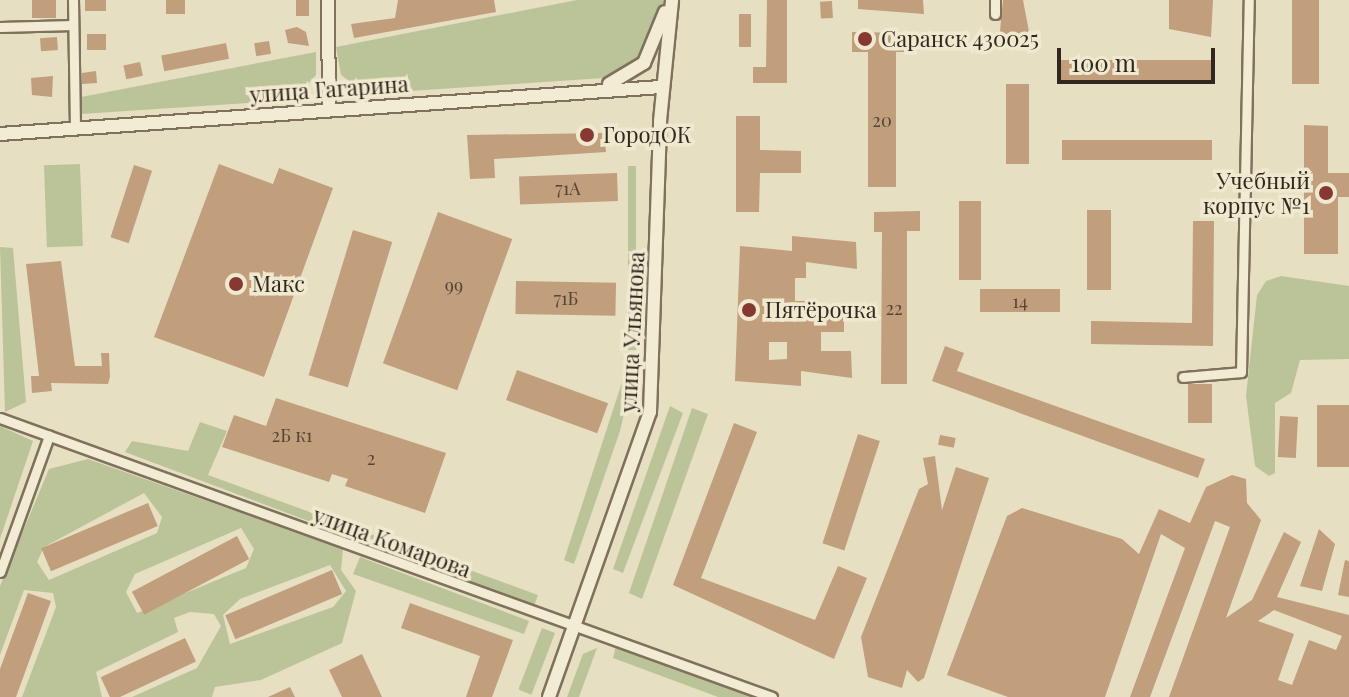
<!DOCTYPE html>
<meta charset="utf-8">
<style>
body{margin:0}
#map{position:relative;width:1349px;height:697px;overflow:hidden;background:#e7dfc2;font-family:"Playfair Display",serif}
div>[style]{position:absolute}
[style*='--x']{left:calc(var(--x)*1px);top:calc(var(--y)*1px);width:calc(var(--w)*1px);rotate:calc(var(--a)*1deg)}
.green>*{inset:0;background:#bbc498;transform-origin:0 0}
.building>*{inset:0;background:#c19e7c;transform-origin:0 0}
.roads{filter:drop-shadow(2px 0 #7f715b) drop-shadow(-2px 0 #7f715b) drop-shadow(0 2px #7f715b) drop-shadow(0 -2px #7f715b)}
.street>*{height:9px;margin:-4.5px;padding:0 4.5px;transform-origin:4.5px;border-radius:4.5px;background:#f3ecd4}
.secondary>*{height:12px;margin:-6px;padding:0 6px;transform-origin:6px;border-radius:6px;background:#f3ecd4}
.dots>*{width:22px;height:22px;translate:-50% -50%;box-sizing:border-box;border:4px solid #f0e9d0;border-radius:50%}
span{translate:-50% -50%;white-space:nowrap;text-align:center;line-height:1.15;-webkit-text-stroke:7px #f0e9d0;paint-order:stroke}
.number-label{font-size:18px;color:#544636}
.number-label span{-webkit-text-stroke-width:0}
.poi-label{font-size:22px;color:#30281e}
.left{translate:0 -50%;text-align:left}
.right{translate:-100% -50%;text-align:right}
.street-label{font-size:22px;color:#30281e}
.scale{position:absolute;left:1057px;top:48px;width:158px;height:36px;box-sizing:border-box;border:4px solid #30281e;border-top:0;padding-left:10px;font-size:24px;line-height:28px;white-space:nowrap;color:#30281e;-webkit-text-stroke:6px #f0e9d0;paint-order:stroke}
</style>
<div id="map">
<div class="green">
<div style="clip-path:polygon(577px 0,666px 0,639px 65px,618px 77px,367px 94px,341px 75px,336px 47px)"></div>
<div style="clip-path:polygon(316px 52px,316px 75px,293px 100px,81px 114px,81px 97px)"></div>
<div style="left:80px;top:164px;width:82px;height:36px;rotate:88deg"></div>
<div style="left:628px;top:166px;width:8px;height:184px"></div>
<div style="clip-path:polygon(0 247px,13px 248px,26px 402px,5px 412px)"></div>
<div style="clip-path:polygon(1281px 276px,1349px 286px,1349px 359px,1300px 360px,1291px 393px,1275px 403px,1275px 473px,1269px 476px,1255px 466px,1246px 396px,1257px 295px,1266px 281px)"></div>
<div style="clip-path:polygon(626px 370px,634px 371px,620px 431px,574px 564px,564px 560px)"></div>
<div style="clip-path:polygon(670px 406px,683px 413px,623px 573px,613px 569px)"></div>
<div style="clip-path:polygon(692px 408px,708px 414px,642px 599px,629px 593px)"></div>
<div style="clip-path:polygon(200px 422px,227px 431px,208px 475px,538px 595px,534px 606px,125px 452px,132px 441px,188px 451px)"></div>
<div style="clip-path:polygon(0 426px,33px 441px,0 539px)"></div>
<div style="clip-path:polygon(evenodd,88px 459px,343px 549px,341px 570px,356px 591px,342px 643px,261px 680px,215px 687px,212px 697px,132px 697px,197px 668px,221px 626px,214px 614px,190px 612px,174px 618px,178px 632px,96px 672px,102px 697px,22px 697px,56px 607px,53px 593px,24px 590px,0 655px,0 586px,49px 469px,88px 459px,144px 493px,162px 517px,157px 533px,49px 580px,37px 562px,44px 547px,144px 493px,88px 459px,241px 528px,254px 549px,246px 568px,137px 613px,126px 592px,135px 574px,241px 528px,88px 459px,330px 565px,346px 591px,333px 607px,230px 644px,223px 615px,240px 599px,330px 565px)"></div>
<div style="clip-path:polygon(360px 557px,529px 621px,524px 634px,353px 574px)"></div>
<div style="left:542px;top:628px;width:14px;height:66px;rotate:21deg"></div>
<div style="clip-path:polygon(616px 645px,753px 697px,718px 697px,613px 658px)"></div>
<div style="clip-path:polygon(597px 648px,579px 697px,567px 697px,583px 654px)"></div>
</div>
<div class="building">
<div style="left:32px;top:0;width:24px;height:18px"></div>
<div style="left:85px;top:0;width:21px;height:11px"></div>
<div style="left:166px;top:0;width:19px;height:14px"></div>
<div style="left:296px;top:0;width:13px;height:16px"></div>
<div style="clip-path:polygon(398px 0,494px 0,496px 12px,354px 38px,351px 24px,395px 18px)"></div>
<div style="clip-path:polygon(767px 0,787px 0,787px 83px,753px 83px,753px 67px,766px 67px)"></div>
<div style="clip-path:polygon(858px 0,923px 0,924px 14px,858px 9px)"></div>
<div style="clip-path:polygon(1003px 0,1023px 0,1031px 42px,999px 42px)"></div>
<div style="clip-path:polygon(1169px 0,1213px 0,1211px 37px,1169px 29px)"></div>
<div style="left:1292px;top:0;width:27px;height:84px"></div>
<div style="left:832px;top:1px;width:17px;height:12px;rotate:87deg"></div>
<div style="left:739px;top:14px;width:12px;height:33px"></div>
<div style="clip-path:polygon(297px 27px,306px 32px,309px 46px,288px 43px,285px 30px)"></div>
<div style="clip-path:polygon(852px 32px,904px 33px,904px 52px,896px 52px,896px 187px,868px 187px,868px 52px,852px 52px)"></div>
<div style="left:87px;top:34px;width:19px;height:16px"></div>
<div style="left:57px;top:37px;width:13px;height:17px;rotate:86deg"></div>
<div style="left:269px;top:41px;width:13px;height:15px;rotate:81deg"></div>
<div style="left:226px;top:43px;width:16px;height:66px;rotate:79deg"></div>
<div style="left:1061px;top:60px;width:150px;height:20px"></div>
<div style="left:140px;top:62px;width:14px;height:17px;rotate:78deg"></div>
<div style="clip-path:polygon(96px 71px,97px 83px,82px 84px,82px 73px)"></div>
<div style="clip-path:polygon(53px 76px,52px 97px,32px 95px,31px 78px)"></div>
<div style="left:1006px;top:84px;width:23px;height:80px"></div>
<div style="clip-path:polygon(736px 116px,760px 116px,760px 150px,801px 151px,801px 173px,760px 173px,759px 212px,736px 212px)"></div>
<div style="clip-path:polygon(1304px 125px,1328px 126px,1328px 173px,1349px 173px,1349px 197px,1338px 197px,1338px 254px,1304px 254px)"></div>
<div style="clip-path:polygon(604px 133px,606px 152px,494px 159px,495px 178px,470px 179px,467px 135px)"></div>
<div style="left:1062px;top:140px;width:150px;height:20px"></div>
<div style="clip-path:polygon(219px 164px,273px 184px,279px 168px,333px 188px,264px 377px,154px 337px)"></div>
<div style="left:134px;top:165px;width:19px;height:76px;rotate:18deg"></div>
<div style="left:617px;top:173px;width:28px;height:98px;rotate:88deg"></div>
<div style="left:959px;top:201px;width:22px;height:79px"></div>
<div style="left:1087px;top:210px;width:24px;height:80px"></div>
<div style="clip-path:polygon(920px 211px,920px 231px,907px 231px,907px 384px,881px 384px,882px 232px,874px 232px,874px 212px)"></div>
<div style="left:438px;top:212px;width:79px;height:161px;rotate:20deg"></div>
<div style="clip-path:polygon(1193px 221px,1214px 221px,1213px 346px,1091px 344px,1091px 321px,1192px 323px)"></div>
<div style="left:353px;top:230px;width:41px;height:152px;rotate:17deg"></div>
<div style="clip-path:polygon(evenodd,792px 236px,856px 242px,857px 269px,806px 262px,806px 278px,795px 278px,795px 301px,817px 301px,817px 316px,844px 316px,844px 332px,821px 332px,821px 351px,851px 351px,852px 378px,801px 371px,801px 386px,735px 381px,740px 246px,792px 251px,792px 236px,769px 342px,787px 342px,787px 359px,769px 360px,769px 342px)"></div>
<div style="clip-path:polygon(61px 261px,75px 366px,102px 366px,101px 353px,109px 353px,110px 377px,108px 384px,51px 383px,52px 391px,32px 393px,31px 376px,39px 376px,26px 264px)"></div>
<div style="left:516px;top:281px;width:100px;height:33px;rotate:1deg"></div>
<div style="left:1060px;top:289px;width:23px;height:80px;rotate:90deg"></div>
<div style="clip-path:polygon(945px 346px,964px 353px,957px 371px,1205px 459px,1198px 478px,932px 381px)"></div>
<div style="left:517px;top:370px;width:97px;height:32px;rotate:20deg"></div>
<div style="left:1188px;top:384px;width:24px;height:39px"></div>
<div style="clip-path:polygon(276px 398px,446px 453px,425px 513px,345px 486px,348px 479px,332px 474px,329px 482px,222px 447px,234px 415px,266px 426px)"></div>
<div style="left:1317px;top:405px;width:32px;height:62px"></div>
<div style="left:1280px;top:416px;width:18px;height:41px;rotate:3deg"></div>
<div style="clip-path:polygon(734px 423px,757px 432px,701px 578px,815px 620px,838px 566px,867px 578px,834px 659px,673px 585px)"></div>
<div style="left:858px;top:434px;width:23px;height:115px;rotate:18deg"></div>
<div style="left:940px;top:435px;width:16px;height:10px;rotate:11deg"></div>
<div style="clip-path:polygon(935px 456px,942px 510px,956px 467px,989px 478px,924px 678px,918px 682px,907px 670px,902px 688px,868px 677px,861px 637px,919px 489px,928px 484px,923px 458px)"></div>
<div style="clip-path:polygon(evenodd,1232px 475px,1246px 479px,1247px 503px,1261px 520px,1226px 618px,1252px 600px,1284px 532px,1301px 542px,1277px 597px,1349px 615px,1349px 697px,1169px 697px,1230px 527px,1215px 521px,1150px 697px,1130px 697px,1185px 548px,1161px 534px,1105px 697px,1008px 697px,947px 675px,1007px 516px,1022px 508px,1122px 539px,1139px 554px,1159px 509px,1190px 523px,1206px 487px,1232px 475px,1274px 610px,1342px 636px,1336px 650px,1309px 640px,1292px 685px,1278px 680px,1294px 634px,1258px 621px,1274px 610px)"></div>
<div style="left:148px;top:503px;width:25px;height:116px;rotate:67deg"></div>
<div style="clip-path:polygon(1319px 529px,1335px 544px,1322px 591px,1300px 586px)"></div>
<div style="left:237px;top:536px;width:26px;height:119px;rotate:62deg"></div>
<div style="clip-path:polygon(1345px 560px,1349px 561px,1349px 597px,1338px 595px)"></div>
<div style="left:332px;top:570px;width:26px;height:116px;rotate:67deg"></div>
<div style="clip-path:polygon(28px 593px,51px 601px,16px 697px,0 697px,0 669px)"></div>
<div style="clip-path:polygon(410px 603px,513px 640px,492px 697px,466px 697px,480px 656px,401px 628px)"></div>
<div style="left:185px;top:638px;width:26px;height:93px;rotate:65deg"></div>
<div style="clip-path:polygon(362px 654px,382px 697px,342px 697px,329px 670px)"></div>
<div style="clip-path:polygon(290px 687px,295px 697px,268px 697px)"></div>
</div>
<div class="roads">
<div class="street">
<div style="--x:73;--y:0;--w:129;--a:89.1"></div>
<div style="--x:995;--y:0;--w:14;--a:90"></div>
<div style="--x:0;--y:27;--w:73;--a:-1.6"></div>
<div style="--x:1183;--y:377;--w:58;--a:-4.9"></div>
<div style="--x:1241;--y:372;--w:372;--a:-88.8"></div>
<div style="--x:0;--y:418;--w:821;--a:19.87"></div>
<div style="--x:0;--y:572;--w:145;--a:-70.2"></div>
</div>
<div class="secondary">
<div style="--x:328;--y:0;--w:109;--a:89.5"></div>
<div style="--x:609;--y:84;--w:41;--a:-31"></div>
<div style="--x:644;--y:63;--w:55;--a:-67.6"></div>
<div style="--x:0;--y:134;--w:663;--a:-4.07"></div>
<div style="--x:549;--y:697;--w:302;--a:-70.5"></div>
<div style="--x:650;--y:412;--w:291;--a:-88"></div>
<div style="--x:660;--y:121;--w:122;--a:-84.3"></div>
</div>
</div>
<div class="dots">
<div style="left:865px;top:39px;background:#863933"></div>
<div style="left:587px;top:135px;background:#863933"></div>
<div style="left:1326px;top:193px;background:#863933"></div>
<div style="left:236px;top:284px;background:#863933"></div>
<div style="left:749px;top:310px;background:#863933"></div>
</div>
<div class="number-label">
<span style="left:882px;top:120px">20</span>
<span style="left:568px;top:188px">71А</span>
<span style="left:454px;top:285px">99</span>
<span style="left:566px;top:298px">71Б</span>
<span style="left:1020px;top:301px">14</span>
<span style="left:894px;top:308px">22</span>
<span style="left:292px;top:435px">2Б к1</span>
<span style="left:371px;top:458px">2</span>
</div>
<div class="poi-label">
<span class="left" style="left:881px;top:39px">Саранск 430025</span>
<span class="left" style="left:603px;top:135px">ГородОК</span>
<span class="right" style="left:1310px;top:193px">Учебный<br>корпус №1</span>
<span class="left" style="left:252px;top:284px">Макс</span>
<span class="left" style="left:765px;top:310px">Пятёрочка</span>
</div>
<div class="street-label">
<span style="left:329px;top:89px;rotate:-4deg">улица Гагарина</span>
<span style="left:632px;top:332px;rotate:-87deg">улица Ульянова</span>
<span style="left:392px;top:542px;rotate:20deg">улица Комарова</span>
</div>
<div class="scale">100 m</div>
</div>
